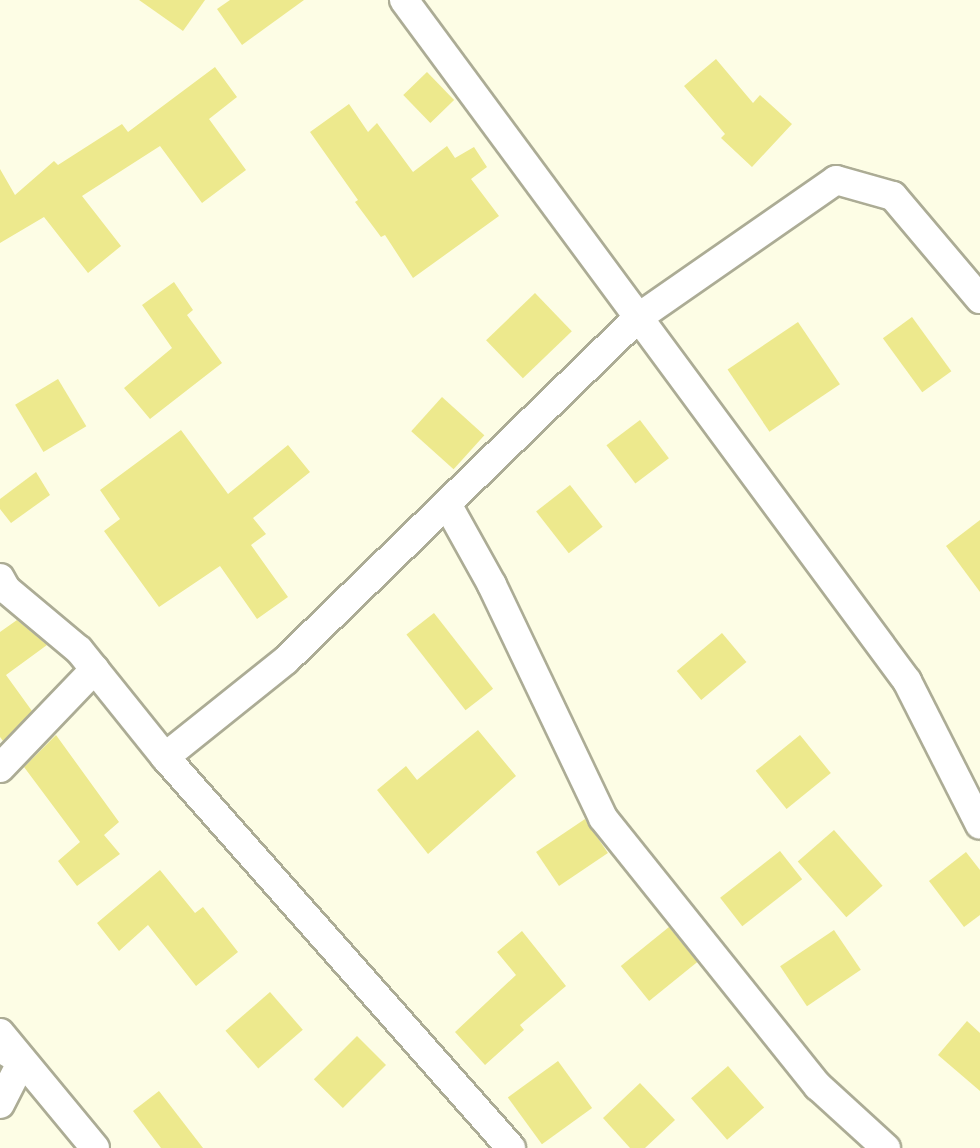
<!DOCTYPE html>
<style>
body{margin:0}
#map{position:relative;width:980px;height:1148px;overflow:hidden;background:#fdfde5;font-family:Helvetica,sans-serif}
div>[style]{position:absolute}
[style*='--x']{left:calc(var(--x)*1px);top:calc(var(--y)*1px);width:calc(var(--w)*1px);rotate:calc(var(--a)*1deg)}
.building>*{inset:0;background:#ede98d;transform-origin:0 0}
.roads{filter:drop-shadow(2px 0 #acac95) drop-shadow(-2px 0 #acac95) drop-shadow(0 2px #acac95) drop-shadow(0 -2px #acac95)}
.minor>*{height:28px;margin:-14px;padding:0 14px;transform-origin:14px;border-radius:14px;background:#fff}
span{translate:-50% -50%;white-space:nowrap;text-align:center;line-height:1.15;-webkit-text-stroke:5px #fff;paint-order:stroke}
</style>
<div id="map">
<div class="building">
<div style="clip-path:polygon(139px 0,205px 0,183px 31px)"></div>
<div style="clip-path:polygon(230px 0,304px 0,242px 45px,217px 9px)"></div>
<div style="clip-path:polygon(716px 59px,753px 103px,760px 95px,792px 124px,752px 167px,721px 138px,725px 134px,684px 86px)"></div>
<div style="clip-path:polygon(215px 67px,237px 97px,209px 119px,246px 170px,202px 203px,160px 146px,82px 196px,121px 246px,88px 273px,44px 217px,0 243px,0 169px,15px 195px,54px 161px,58px 165px,122px 124px,128px 132px)"></div>
<div style="left:427px;top:72px;width:39px;height:33px;rotate:46deg"></div>
<div style="clip-path:polygon(349px 104px,368px 132px,377px 123px,413px 172px,447px 146px,455px 158px,474px 147px,487px 167px,471px 179px,499px 216px,413px 278px,385px 235px,381px 237px,355px 202px,358px 200px,310px 132px)"></div>
<div style="clip-path:polygon(174px 282px,193px 310px,187px 315px,222px 363px,150px 419px,124px 388px,172px 348px,142px 305px)"></div>
<div style="left:535px;top:293px;width:53px;height:68px;rotate:46deg"></div>
<div style="left:912px;top:317px;width:67px;height:36px;rotate:54deg"></div>
<div style="left:798px;top:322px;width:75px;height:85px;rotate:56deg"></div>
<div style="left:58px;top:379px;width:55px;height:50px;rotate:59deg"></div>
<div style="left:442px;top:397px;width:57px;height:46px;rotate:42deg"></div>
<div style="left:640px;top:420px;width:48px;height:42px;rotate:53deg"></div>
<div style="clip-path:polygon(181px 430px,228px 494px,288px 445px,310px 472px,253px 518px,266px 534px,251px 545px,288px 597px,257px 619px,220px 566px,159px 607px,104px 531px,120px 519px,100px 490px)"></div>
<div style="clip-path:polygon(36px 472px,50px 495px,11px 523px,0 509px,0 499px)"></div>
<div style="left:570px;top:485px;width:53px;height:43px;rotate:52deg"></div>
<div style="clip-path:polygon(980px 520px,980px 592px,946px 546px)"></div>
<div style="left:434px;top:613px;width:96px;height:35px;rotate:52deg"></div>
<div style="clip-path:polygon(17px 620px,47px 645px,6px 675px,32px 711px,3px 741px,0 737px,0 632px)"></div>
<div style="left:722px;top:633px;width:38px;height:59px;rotate:50deg"></div>
<div style="clip-path:polygon(478px 730px,516px 776px,428px 854px,377px 790px,406px 766px,417px 780px)"></div>
<div style="clip-path:polygon(56px 735px,119px 822px,104px 835px,120px 854px,77px 886px,58px 861px,80px 842px,24px 767px)"></div>
<div style="left:800px;top:735px;width:49px;height:57px;rotate:51deg"></div>
<div style="left:585px;top:819px;width:41px;height:59px;rotate:56deg"></div>
<div style="left:834px;top:830px;width:74px;height:48px;rotate:49deg"></div>
<div style="left:780px;top:851px;width:36px;height:76px;rotate:52deg"></div>
<div style="clip-path:polygon(966px 852px,980px 870px,980px 915px,964px 927px,929px 881px)"></div>
<div style="clip-path:polygon(160px 870px,195px 913px,203px 907px,238px 952px,196px 986px,148px 925px,119px 951px,97px 923px)"></div>
<div style="left:669px;top:927px;width:45px;height:62px;rotate:51deg"></div>
<div style="left:834px;top:930px;width:48px;height:65px;rotate:56deg"></div>
<div style="clip-path:polygon(522px 931px,566px 986px,520px 1025px,524px 1030px,485px 1065px,455px 1032px,516px 975px,497px 952px)"></div>
<div style="left:270px;top:992px;width:50px;height:59px;rotate:49deg"></div>
<div style="clip-path:polygon(967px 1021px,980px 1033px,980px 1091px,938px 1055px)"></div>
<div style="left:357px;top:1036px;width:41px;height:61px;rotate:45deg"></div>
<div style="left:558px;top:1061px;width:58px;height:62px;rotate:54deg"></div>
<div style="left:728px;top:1066px;width:55px;height:49px;rotate:49deg"></div>
<div style="clip-path:polygon(640px 1083px,675px 1120px,645px 1148px,630px 1148px,603px 1118px)"></div>
<div style="clip-path:polygon(159px 1091px,203px 1148px,161px 1148px,133px 1111px)"></div>
</div>
<div class="roads">
<div class="minor">
<div style="--x:404;--y:0;--w:847;--a:53.55"></div>
<div style="--x:907;--y:681;--w:161;--a:63.1"></div>
<div style="--x:447;--y:504;--w:93;--a:60.9"></div>
<div style="--x:492;--y:585;--w:258;--a:64.5"></div>
<div style="--x:603;--y:818;--w:344;--a:51.3"></div>
<div style="--x:818;--y:1086;--w:92;--a:42.4"></div>
<div style="--x:0;--y:578;--w:13;--a:61"></div>
<div style="--x:6;--y:589;--w:95;--a:39.9"></div>
<div style="--x:79;--y:650;--w:137;--a:51.2"></div>
<div style="--x:165;--y:757;--w:522;--a:48.49"></div>
<div style="--x:165;--y:757;--w:155;--a:-38.7"></div>
<div style="--x:286;--y:660;--w:492;--a:-44.2"></div>
<div style="--x:639;--y:317;--w:240;--a:-34.8"></div>
<div style="--x:836;--y:180;--w:59;--a:15.7"></div>
<div style="--x:893;--y:196;--w:135;--a:49.8"></div>
<div style="--x:0;--y:768;--w:137;--a:-46.2"></div>
<div style="--x:0;--y:1033;--w:149;--a:50.4"></div>
<div style="--x:0;--y:1104;--w:48;--a:-62.9"></div>
<div style="--x:22;--y:1061;--w:17;--a:-149"></div>
</div>
</div>
</div>
